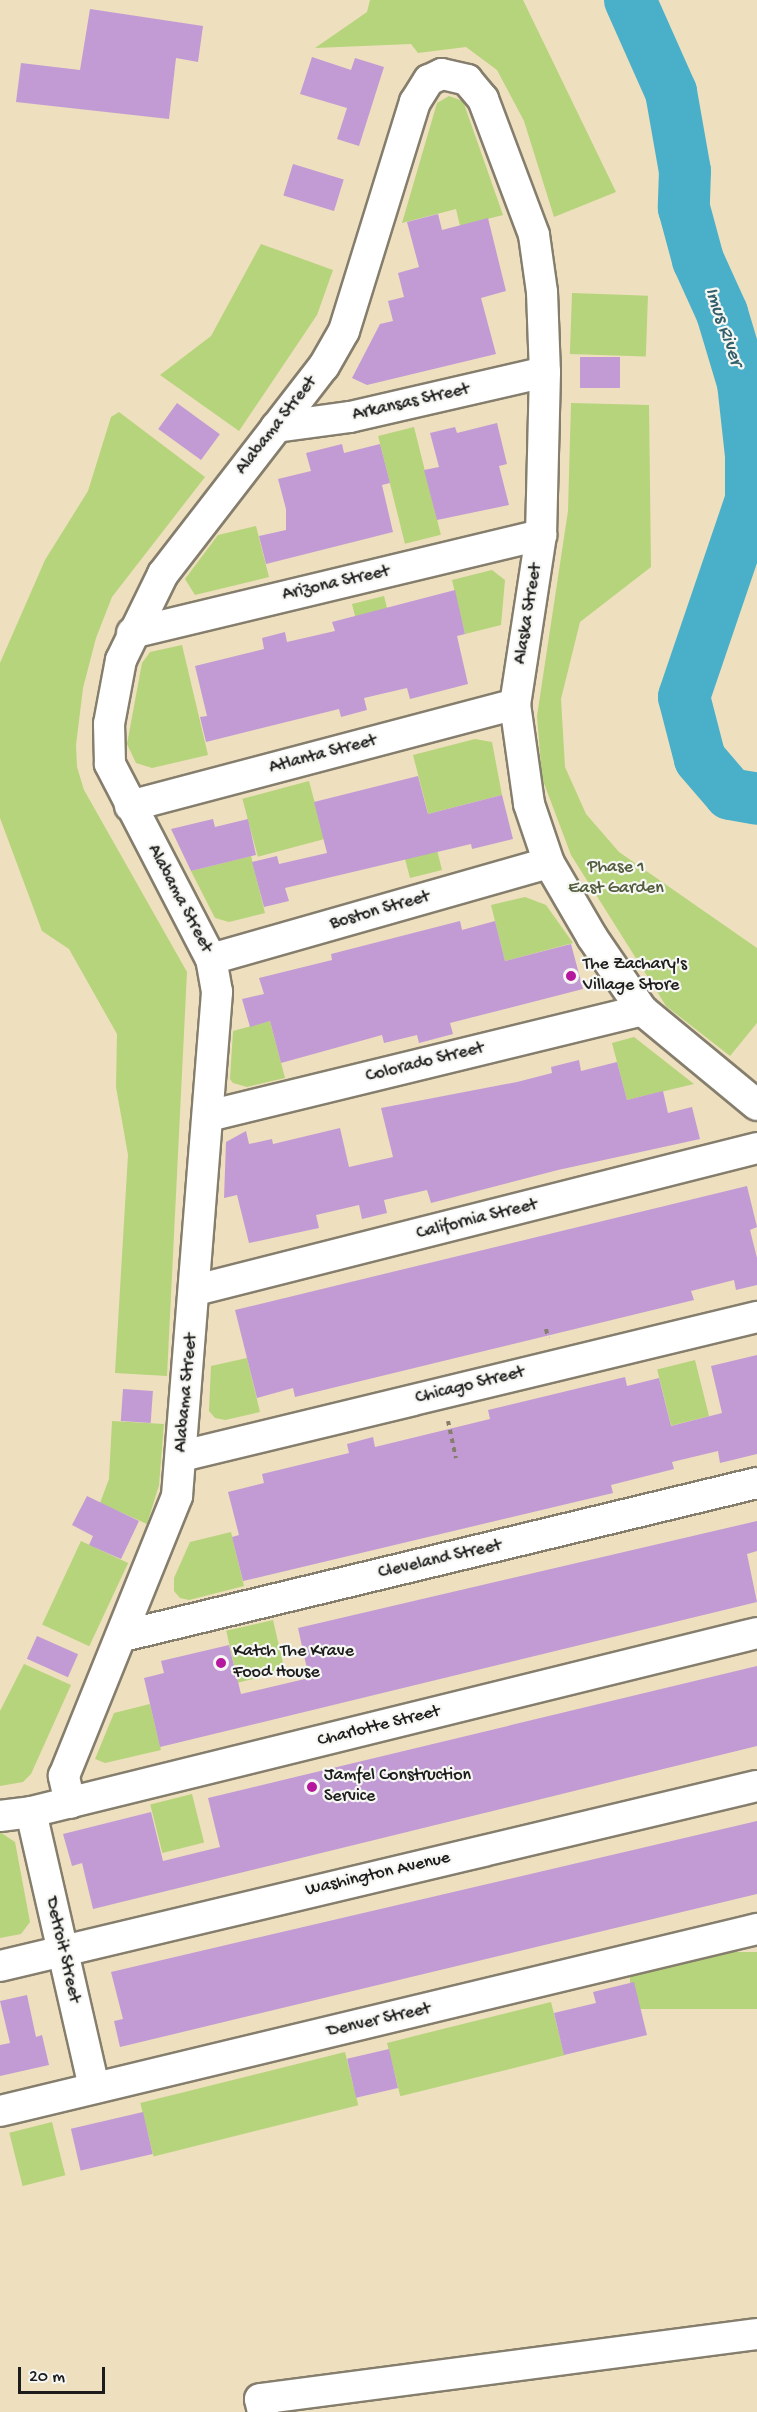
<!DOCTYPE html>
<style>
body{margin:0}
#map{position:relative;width:757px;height:2412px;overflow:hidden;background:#eedfbe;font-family:"Gochi Hand",sans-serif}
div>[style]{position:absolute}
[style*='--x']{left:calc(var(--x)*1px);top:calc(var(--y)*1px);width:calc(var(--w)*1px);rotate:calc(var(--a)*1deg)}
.green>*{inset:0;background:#b6d47b;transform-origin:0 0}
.river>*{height:52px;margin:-26px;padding:0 26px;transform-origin:26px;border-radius:26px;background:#4ab0c9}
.building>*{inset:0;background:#c29bd5;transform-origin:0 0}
.path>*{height:4px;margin-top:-2px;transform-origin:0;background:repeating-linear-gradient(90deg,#857e6d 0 4.5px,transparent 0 9px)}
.roads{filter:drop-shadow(2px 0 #857e6d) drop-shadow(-2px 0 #857e6d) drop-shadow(0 2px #857e6d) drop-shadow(0 -2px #857e6d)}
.street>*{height:30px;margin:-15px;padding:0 15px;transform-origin:15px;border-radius:15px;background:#fff}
.dots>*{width:16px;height:16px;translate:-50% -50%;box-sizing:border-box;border:3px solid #f6f6f2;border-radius:50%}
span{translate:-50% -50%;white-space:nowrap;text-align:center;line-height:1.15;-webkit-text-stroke:4.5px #f6f6f2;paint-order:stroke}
.street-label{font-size:18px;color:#1c1c1c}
.park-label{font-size:18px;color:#525c3d}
.poi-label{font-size:18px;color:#1c1c1c}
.left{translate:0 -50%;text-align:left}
.water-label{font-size:20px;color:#315f6a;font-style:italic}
.scale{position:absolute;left:18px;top:2367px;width:87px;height:27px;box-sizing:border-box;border:3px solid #1c1c1c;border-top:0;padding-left:8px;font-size:18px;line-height:21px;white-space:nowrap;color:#1c1c1c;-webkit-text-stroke:4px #f6f6f2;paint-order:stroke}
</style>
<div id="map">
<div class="green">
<div style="clip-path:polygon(370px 0,523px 0,616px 192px,554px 217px,524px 121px,497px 70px,466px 47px,418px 53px,411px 44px,315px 48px,367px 12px)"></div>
<div style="clip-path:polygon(449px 96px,463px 101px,503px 215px,460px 226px,456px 209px,402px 223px,437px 103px)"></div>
<div style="clip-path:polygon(261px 244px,333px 270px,317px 315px,239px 431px,160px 375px,211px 336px)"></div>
<div style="left:572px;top:293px;width:76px;height:61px;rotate:2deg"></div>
<div style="clip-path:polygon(571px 403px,649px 405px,651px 567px,580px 622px,561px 699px,565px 767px,586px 814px,619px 852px,757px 948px,757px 1023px,730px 1056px,666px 1006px,571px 855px,542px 778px,537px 716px,568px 511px)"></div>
<div style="clip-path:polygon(119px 412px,205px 477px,112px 597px,96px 638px,83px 688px,76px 745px,77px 767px,84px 790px,187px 972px,167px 1376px,115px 1373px,128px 1155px,116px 1087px,117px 1034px,69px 949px,42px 931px,0 818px,0 663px,45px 560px,88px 491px,111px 417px)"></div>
<div style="left:414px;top:427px;width:111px;height:37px;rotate:76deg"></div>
<div style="clip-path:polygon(256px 526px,269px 577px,195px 595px,185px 579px,218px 535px)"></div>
<div style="clip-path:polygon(492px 570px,505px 580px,501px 625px,465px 634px,452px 580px)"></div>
<div style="left:384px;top:596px;width:57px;height:33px;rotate:76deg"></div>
<div style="clip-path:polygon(182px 645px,208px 755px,152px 768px,136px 763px,127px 744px,142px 663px,150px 652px)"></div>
<div style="clip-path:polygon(475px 739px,492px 742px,502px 795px,428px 814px,442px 870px,410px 878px,395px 821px,428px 813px,413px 755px)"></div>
<div style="left:309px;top:781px;width:60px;height:69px;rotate:75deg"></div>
<div style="clip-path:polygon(251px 856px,265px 913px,229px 922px,215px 918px,191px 871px)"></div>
<div style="clip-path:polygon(525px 897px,546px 905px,573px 943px,505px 961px,491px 905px)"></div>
<div style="clip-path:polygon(270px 1021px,285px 1078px,247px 1087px,233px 1083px,230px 1079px,233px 1031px)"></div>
<div style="clip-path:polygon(634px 1037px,694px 1084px,627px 1100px,612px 1043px)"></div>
<div style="clip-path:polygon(247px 1358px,260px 1412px,225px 1420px,215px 1418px,209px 1411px,211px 1366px)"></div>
<div style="left:695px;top:1360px;width:58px;height:39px;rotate:76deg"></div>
<div style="clip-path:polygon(112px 1421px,164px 1424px,159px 1485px,147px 1524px,100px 1503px,109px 1479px)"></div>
<div style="clip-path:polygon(231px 1532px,244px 1586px,189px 1600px,180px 1598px,174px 1591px,174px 1578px,190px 1542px)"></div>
<div style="left:81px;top:1541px;width:52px;height:92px;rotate:25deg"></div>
<div style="left:273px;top:1620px;width:53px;height:48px;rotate:77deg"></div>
<div style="clip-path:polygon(24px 1664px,71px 1685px,31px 1774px,23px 1782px,0 1786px,0 1711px)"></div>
<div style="clip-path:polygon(150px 1704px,161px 1750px,105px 1763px,95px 1759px,114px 1713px)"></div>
<div style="left:192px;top:1794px;width:50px;height:43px;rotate:76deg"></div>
<div style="clip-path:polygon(0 1832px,15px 1842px,30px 1922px,21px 1934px,0 1938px)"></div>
<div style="left:757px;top:1952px;width:57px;height:127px;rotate:90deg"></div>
<div style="left:551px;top:2002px;width:55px;height:169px;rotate:76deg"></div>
<div style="left:345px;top:2052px;width:55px;height:211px;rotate:76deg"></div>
<div style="left:52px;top:2122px;width:55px;height:44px;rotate:76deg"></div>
</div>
<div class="river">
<div style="--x:630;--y:0;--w:101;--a:66"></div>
<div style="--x:671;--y:92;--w:80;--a:80"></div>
<div style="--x:685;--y:171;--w:37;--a:92"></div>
<div style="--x:684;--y:208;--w:54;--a:74.9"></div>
<div style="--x:698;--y:260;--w:58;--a:65.6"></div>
<div style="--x:722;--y:313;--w:73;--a:73.3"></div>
<div style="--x:743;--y:383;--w:72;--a:83.7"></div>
<div style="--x:751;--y:455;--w:45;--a:90"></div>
<div style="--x:751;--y:500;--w:208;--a:108.8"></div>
<div style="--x:684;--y:697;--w:64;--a:75.5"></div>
<div style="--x:700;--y:759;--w:46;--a:49.4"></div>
<div style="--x:730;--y:794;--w:27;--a:10"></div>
</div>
<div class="building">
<div style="clip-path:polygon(90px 9px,203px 26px,198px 62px,176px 58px,169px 119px,16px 102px,21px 63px,80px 70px)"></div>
<div style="clip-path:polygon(312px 57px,351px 70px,355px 58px,384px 67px,359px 146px,337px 139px,347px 108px,300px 94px)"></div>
<div style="left:293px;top:164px;width:53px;height:33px;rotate:17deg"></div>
<div style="clip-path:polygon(438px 214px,442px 230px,488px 218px,506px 291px,481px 298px,496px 354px,367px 385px,352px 378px,380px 324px,393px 321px,388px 301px,404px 297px,398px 273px,419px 267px,407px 222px)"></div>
<div style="left:580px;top:357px;width:40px;height:31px"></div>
<div style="left:177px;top:403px;width:53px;height:32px;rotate:36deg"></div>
<div style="clip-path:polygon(497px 423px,507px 464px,499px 466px,509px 505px,437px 520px,424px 470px,439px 467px,430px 433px,455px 427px,457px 433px)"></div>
<div style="clip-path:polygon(342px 444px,344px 453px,380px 444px,390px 483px,382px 485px,393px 532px,266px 564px,259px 536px,286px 530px,286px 509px,278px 479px,311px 471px,306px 453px)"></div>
<div style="clip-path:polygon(455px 590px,465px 634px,457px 636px,468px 684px,410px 699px,407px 688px,364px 698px,367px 710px,341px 717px,339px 709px,206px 742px,200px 717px,207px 716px,195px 666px,264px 649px,262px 638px,285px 632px,287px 642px,335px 631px,332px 622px)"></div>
<div style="clip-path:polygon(418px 776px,428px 814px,502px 795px,513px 839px,472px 849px,471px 844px,285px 888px,289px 901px,264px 907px,252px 862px,277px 856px,279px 864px,327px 853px,314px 802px)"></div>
<div style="clip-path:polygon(213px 819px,215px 827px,248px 819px,256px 855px,191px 871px,171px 829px)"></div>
<div style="clip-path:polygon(460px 921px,462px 930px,495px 921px,505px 961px,571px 944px,583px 989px,450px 1023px,453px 1034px,419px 1043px,417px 1035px,384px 1043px,382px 1035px,281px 1063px,270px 1021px,250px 1027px,242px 999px,264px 994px,259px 978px,332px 960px,331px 954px)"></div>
<div style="clip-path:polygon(579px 1060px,581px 1071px,617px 1062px,627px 1100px,663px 1091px,668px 1113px,692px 1107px,700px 1139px,558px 1170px,431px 1203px,427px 1190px,384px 1200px,387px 1213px,362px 1219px,359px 1205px,316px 1215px,319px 1228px,249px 1243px,237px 1195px,224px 1198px,226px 1142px,246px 1131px,249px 1144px,272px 1139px,273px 1144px,340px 1128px,349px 1167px,393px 1157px,381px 1108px,517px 1082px,552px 1073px,551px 1067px)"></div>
<div style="clip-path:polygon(747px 1186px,757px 1227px,750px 1230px,757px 1258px,757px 1285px,736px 1290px,734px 1280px,691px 1291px,694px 1300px,295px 1397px,293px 1388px,257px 1398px,235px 1310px)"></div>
<div style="clip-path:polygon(757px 1355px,757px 1454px,720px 1463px,718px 1451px,672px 1462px,674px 1469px,611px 1485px,613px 1493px,243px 1581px,232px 1537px,239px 1535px,228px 1492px,264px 1483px,262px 1474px,349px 1453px,347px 1444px,373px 1437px,375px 1447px,490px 1419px,488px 1410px,625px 1377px,627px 1386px,659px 1378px,671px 1426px,722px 1413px,711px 1366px)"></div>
<div style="left:123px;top:1389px;width:30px;height:32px;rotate:4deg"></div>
<div style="clip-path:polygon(87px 1496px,139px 1521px,121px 1559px,89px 1545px,93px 1536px,72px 1525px)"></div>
<div style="clip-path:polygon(757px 1521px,757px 1551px,747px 1554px,757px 1602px,160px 1747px,144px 1678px,164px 1673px,161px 1661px,229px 1645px,241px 1694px,309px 1678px,298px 1628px)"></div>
<div style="left:37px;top:1636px;width:45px;height:25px;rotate:24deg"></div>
<div style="clip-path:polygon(757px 1666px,757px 1746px,93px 1909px,82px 1863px,72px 1866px,63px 1834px,151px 1812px,163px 1861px,220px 1847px,208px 1798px)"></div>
<div style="clip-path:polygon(757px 1821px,757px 1894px,120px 2047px,114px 2021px,123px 2019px,111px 1972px)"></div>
<div style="clip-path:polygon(634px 1982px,647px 2035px,564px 2055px,554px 2013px,596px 2003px,593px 1992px)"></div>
<div style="clip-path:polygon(27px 1995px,36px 2037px,42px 2035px,49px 2065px,0 2076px,0 2045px,10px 2043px,0 2001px)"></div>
<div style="left:389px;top:2049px;width:40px;height:43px;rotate:77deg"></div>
<div style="left:143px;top:2112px;width:43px;height:74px;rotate:77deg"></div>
</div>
<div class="path">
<div style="--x:546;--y:1329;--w:9;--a:77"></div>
<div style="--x:448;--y:1421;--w:38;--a:78"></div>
</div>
<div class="roads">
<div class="street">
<div style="--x:276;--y:427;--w:75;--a:-7.7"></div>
<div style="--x:350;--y:417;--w:200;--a:-13"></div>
<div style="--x:132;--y:633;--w:421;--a:-13.5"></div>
<div style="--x:130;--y:806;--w:398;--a:-14.8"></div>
<div style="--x:211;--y:959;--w:351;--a:-15.9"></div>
<div style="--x:208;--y:1116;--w:447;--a:-13.7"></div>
<div style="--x:196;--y:1290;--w:579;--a:-14.2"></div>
<div style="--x:182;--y:1456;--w:592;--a:-13.59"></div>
<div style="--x:123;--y:1636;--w:652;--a:-13.57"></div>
<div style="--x:70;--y:1803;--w:28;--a:-103"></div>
<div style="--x:64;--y:1776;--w:302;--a:-68"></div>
<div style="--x:177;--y:1496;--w:506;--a:-85.46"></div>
<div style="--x:217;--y:992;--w:34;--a:-100"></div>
<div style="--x:211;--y:959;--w:220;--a:-117.4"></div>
<div style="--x:110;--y:764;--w:40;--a:-91.4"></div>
<div style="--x:109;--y:724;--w:65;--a:-79.4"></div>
<div style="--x:121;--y:660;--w:96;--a:-64"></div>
<div style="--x:163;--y:574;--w:263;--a:-52.3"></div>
<div style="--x:324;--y:366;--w:40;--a:-60.3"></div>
<div style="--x:344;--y:331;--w:240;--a:-72.8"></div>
<div style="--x:415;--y:102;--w:26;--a:-58"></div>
<div style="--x:429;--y:80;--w:14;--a:-25"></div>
<div style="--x:442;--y:74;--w:26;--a:13"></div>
<div style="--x:467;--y:80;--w:25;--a:50"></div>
<div style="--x:483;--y:99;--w:145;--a:69.4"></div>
<div style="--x:534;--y:235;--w:58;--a:82"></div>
<div style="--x:542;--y:292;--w:80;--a:87.9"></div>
<div style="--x:545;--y:372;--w:163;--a:91.4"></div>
<div style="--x:541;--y:535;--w:171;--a:98.7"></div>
<div style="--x:515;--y:704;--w:101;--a:82"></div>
<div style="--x:529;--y:804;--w:62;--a:71.3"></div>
<div style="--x:549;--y:863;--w:86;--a:59.8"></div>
<div style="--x:592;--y:937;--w:88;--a:55.6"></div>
<div style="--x:642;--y:1010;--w:149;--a:39.6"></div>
<div style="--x:31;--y:1812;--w:283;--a:77.1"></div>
<div style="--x:0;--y:1816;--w:31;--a:-7"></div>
<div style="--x:31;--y:1812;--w:748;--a:-13.85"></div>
<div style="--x:0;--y:1966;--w:778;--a:-13.38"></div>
<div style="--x:0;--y:2111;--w:779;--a:-13.52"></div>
<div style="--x:263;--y:2412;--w:13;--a:-103"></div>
<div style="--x:260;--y:2399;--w:501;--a:-7.45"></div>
</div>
</div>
<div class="dots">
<div style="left:571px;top:976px;background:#b5179e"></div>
<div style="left:221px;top:1663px;background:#b5179e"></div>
<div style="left:312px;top:1787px;background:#b5179e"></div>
</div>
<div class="street-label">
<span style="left:411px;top:403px;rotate:-13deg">Arkansas Street</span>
<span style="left:277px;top:426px;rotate:-52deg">Alabama Street</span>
<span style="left:336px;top:584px;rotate:-13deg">Arizona Street</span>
<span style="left:529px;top:614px;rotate:-81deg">Alaska Street</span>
<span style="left:323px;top:755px;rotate:-15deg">Atlanta Street</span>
<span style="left:179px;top:899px;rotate:62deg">Alabama Street</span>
<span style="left:380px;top:911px;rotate:-16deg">Boston Street</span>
<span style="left:425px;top:1063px;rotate:-14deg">Colorado Street</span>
<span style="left:477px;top:1220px;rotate:-14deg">California Street</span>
<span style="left:470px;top:1386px;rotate:-14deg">Chicago Street</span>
<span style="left:187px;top:1393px;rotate:-85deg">Alabama Street</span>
<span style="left:440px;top:1560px;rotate:-13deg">Cleveland Street</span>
<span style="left:379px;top:1727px;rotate:-14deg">Charlotte Street</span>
<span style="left:378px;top:1875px;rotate:-13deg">Washington Avenue</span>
<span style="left:62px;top:1950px;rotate:77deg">Detroit Street</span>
<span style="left:379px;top:2021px;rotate:-13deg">Denver Street</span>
</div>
<div class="park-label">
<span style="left:616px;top:879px">Phase 1<br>East Garden</span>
</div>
<div class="poi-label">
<span class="left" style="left:583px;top:976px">The Zachary's<br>Village Store</span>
<span class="left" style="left:233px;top:1663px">Katch The Krave<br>Food House</span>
<span class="left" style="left:324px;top:1787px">Jamfel Construction<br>Service</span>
</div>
<div class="water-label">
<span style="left:723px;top:327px;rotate:71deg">Imus River</span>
</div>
<div class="scale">20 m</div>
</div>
